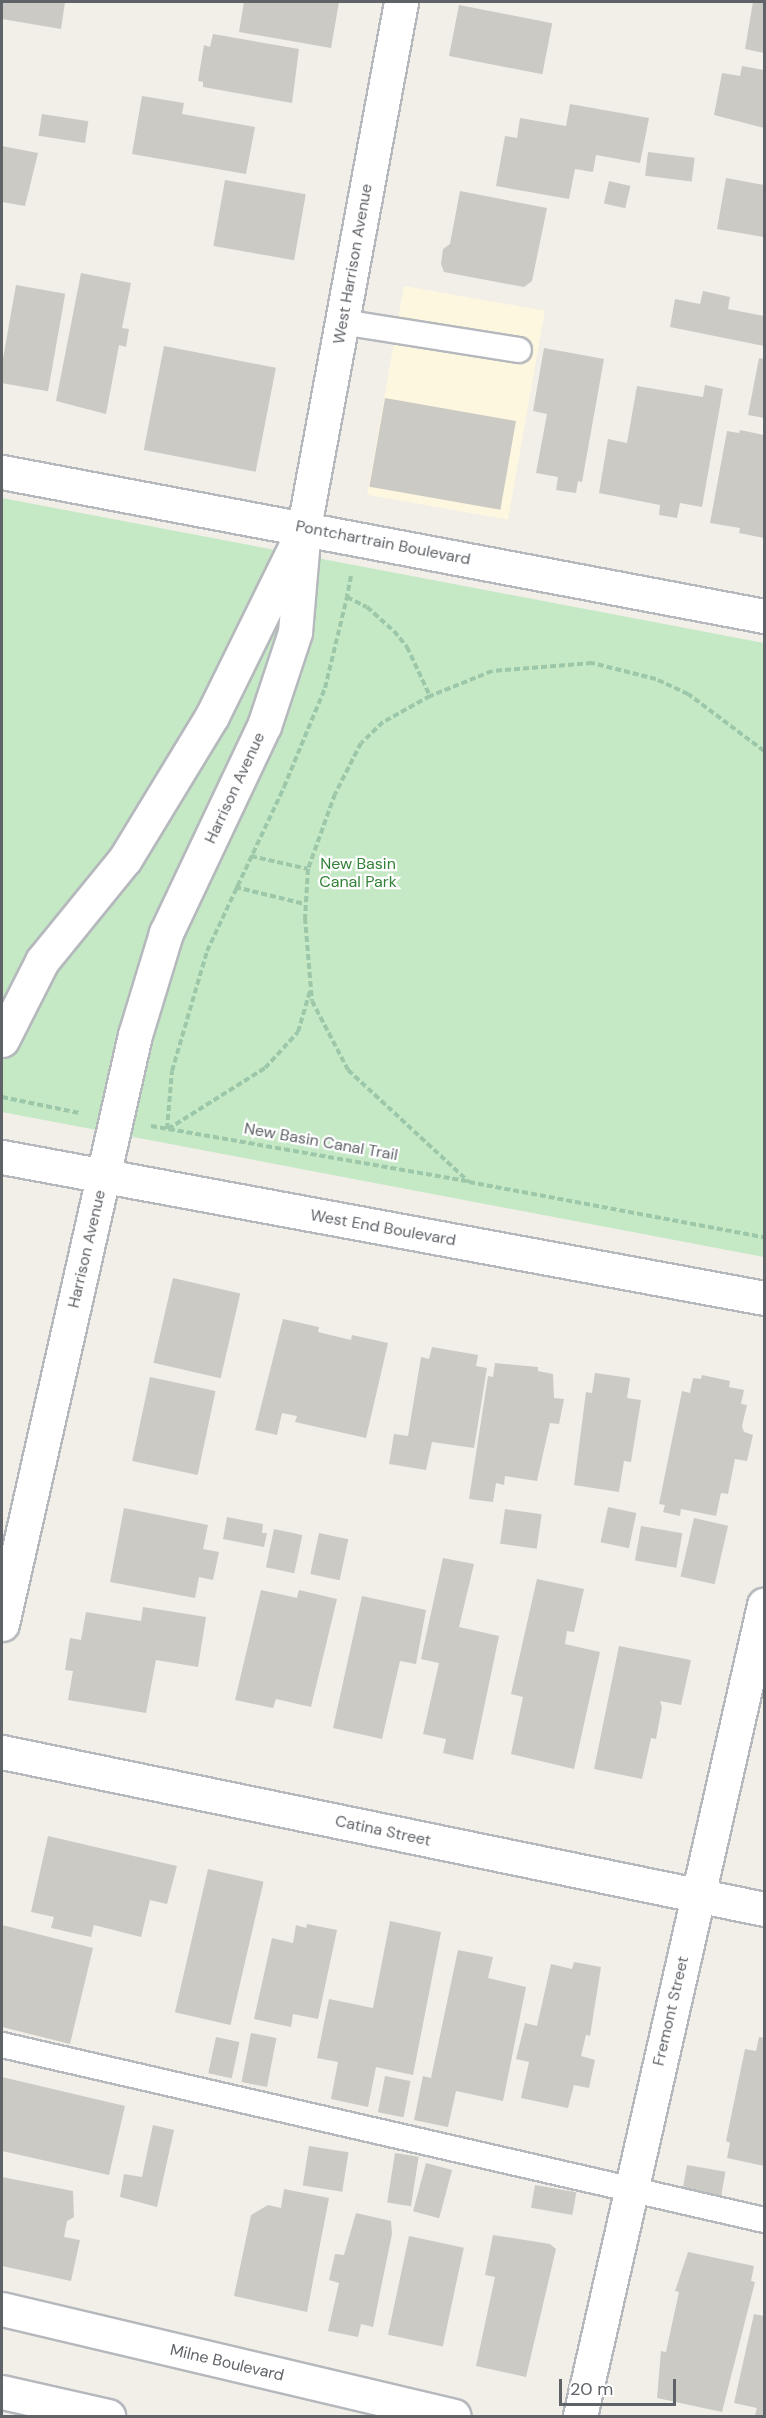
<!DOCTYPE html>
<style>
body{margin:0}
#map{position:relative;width:766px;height:2418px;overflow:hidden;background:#f1efe8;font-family:"DM Sans",sans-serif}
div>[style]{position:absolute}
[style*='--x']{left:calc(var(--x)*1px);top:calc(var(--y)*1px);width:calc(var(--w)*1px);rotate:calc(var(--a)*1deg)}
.commercial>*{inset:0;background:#fef7e0;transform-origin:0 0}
.green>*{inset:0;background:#c5e8c5}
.building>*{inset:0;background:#cccac5;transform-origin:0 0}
.path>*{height:4px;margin-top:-2px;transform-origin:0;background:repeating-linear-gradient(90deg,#9cc7a9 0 6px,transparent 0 9px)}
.roads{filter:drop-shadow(2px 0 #b5b8bc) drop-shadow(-2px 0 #b5b8bc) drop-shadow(0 2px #b5b8bc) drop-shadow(0 -2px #b5b8bc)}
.lane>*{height:24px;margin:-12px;padding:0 12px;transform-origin:12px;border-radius:12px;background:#fff}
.street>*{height:33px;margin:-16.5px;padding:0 16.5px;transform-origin:16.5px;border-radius:16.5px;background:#fff}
.secondary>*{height:33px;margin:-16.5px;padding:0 16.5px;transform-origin:16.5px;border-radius:16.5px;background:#fff}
span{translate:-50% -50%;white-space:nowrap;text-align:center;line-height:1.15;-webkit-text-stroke:4.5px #fff;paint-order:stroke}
.street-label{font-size:16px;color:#5f6368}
.park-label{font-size:16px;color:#348238}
.frame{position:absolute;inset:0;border:3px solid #5f6368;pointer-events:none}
.scale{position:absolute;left:559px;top:2379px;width:117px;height:27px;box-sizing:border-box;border:3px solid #5f6368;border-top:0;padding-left:8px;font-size:18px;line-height:21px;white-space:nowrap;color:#5f6368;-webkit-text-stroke:4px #fff;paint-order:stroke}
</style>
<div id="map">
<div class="commercial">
<div style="left:404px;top:286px;width:143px;height:212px;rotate:10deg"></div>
</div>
<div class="green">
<div style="clip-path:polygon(2px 498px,764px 643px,764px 1257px,2px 1112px)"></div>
</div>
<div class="building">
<div style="clip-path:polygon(2px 2px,65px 2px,61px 29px,2px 19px)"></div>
<div style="clip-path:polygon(244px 2px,339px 2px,331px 48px,239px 32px)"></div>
<div style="clip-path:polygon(753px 2px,764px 2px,764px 53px,745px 49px)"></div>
<div style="left:459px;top:5px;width:95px;height:52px;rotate:11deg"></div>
<div style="clip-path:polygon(213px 34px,299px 49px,292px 103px,203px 87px,203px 82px,198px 81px,204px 45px,210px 47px)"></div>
<div style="clip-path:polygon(742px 66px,764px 70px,764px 128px,714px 115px,722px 73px,740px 76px)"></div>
<div style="clip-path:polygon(142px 96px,184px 103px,182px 114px,255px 127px,246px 174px,132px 154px)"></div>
<div style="clip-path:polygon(570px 104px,649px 118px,640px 163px,596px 155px,593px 172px,575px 169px,569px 199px,496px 186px,505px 136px,517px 138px,520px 118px,566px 126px)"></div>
<div style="left:42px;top:114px;width:47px;height:22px;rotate:9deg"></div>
<div style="clip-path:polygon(2px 146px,38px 153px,25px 206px,2px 202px)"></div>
<div style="left:648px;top:152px;width:47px;height:24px;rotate:7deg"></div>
<div style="clip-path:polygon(726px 178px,764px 185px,764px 237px,717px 229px)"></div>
<div style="left:225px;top:180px;width:82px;height:67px;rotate:10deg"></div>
<div style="left:609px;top:181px;width:22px;height:23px;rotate:13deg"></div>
<div style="clip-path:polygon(460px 191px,547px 208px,532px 281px,524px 287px,444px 272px,441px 264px,443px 249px,450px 244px)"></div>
<div style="clip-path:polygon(81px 273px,131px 283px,122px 328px,129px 329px,126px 347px,119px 345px,106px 414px,56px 401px)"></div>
<div style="left:16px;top:285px;width:50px;height:99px;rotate:10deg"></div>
<div style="clip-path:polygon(703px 291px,730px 297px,728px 309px,764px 316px,764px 346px,670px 327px,675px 299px,700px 304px)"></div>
<div style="left:164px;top:346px;width:114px;height:106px;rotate:11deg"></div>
<div style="clip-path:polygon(544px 348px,604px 359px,582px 482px,578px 481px,576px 493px,556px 490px,558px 477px,536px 473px,547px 414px,533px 411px)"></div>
<div style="clip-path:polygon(759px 358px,764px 359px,764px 418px,748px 415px)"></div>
<div style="clip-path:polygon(705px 385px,723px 389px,702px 507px,680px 503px,677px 518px,659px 515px,660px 505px,599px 493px,608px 439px,627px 443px,637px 386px,703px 397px)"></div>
<div style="left:385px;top:398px;width:133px;height:90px;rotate:10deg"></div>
<div style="clip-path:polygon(740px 430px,764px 435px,764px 538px,739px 533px,740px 528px,710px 523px,727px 431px,739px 433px)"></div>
<div style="left:173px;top:1278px;width:69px;height:87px;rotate:13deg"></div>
<div style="clip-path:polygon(283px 1319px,319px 1327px,318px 1332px,351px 1340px,352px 1335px,388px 1343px,366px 1438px,295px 1422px,297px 1416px,282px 1413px,277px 1435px,255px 1430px)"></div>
<div style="clip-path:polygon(432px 1347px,478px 1355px,476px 1366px,487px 1368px,474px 1448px,432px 1442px,426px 1470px,389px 1464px,394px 1434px,408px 1436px,421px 1357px,429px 1359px)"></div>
<div style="clip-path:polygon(495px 1363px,538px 1367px,538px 1371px,553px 1374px,554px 1398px,564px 1399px,559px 1424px,550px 1423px,537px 1481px,505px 1476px,504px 1485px,496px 1483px,493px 1502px,469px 1499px,488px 1376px,493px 1377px)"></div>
<div style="clip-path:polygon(595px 1373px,630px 1378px,627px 1398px,641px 1400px,631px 1462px,624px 1461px,619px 1492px,574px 1485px,586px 1392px,592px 1393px)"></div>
<div style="clip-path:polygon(702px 1375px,730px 1381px,729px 1387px,744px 1390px,741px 1404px,747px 1405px,742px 1426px,744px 1432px,753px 1435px,747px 1461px,735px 1459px,728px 1494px,721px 1493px,716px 1516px,681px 1509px,680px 1516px,663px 1512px,665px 1505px,659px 1504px,682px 1391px,690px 1393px,693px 1378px,701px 1379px)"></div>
<div style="left:150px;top:1377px;width:67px;height:86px;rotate:12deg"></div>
<div style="left:608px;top:1507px;width:29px;height:36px;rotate:12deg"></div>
<div style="clip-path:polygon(124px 1508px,208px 1525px,203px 1549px,219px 1552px,213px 1580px,199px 1577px,195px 1598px,110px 1582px)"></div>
<div style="left:505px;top:1509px;width:37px;height:35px;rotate:8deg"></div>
<div style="clip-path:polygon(227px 1517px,263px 1524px,262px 1533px,267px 1533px,264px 1547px,223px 1539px)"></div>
<div style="left:694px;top:1518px;width:35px;height:60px;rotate:13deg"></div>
<div style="left:641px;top:1526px;width:42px;height:35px;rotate:10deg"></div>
<div style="left:274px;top:1529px;width:29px;height:39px;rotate:12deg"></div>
<div style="left:319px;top:1533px;width:30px;height:42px;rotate:12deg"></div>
<div style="clip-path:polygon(443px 1558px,474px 1564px,459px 1627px,499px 1636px,473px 1760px,443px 1753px,446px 1739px,423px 1734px,439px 1663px,421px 1659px)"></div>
<div style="clip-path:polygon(537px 1579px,584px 1589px,574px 1632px,567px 1631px,565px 1644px,600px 1652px,574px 1769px,511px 1754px,523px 1697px,511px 1694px)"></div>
<div style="clip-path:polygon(261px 1590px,297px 1598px,299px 1590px,337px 1599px,311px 1707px,276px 1699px,273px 1708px,235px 1700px)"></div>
<div style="clip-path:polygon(362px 1596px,426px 1610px,416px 1664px,400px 1661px,382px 1739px,333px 1728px)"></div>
<div style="clip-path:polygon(143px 1607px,206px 1617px,198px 1667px,156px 1660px,146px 1713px,68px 1700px,73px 1671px,65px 1670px,70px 1638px,81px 1640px,86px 1612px,141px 1621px)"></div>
<div style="clip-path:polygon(619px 1646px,691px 1660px,681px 1705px,660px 1701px,662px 1707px,656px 1739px,651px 1738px,642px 1779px,594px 1769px)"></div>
<div style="clip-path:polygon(48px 1836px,177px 1866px,167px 1904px,150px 1900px,141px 1937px,94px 1925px,91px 1937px,51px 1928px,54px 1917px,31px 1912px)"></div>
<div style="left:208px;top:1869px;width:57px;height:147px;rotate:13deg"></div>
<div style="clip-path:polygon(390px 1921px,441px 1932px,413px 2075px,376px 2067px,368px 2107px,331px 2099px,338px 2062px,317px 2058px,329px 1999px,373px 2008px)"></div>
<div style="clip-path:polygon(307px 1924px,337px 1930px,318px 2019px,293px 2014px,291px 2027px,254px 2019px,272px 1938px,293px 1943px,296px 1925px,306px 1928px)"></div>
<div style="clip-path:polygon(2px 1925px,93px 1948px,70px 2044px,2px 2027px)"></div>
<div style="clip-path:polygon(458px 1950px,493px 1957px,488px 1978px,526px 1987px,503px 2101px,456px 2091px,448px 2127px,414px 2120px,423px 2076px,431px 2078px)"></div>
<div style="clip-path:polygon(574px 1962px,601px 1967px,590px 2036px,586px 2035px,581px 2056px,595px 2060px,589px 2088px,574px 2085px,568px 2108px,521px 2098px,529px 2062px,516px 2059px,525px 2023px,537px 2026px,551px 1964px,572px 1969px)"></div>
<div style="left:251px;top:2033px;width:26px;height:50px;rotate:11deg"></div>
<div style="left:216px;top:2037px;width:24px;height:37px;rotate:12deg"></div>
<div style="clip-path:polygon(759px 2037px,764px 2038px,764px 2166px,727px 2158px,730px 2143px,726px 2141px,745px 2049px,756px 2051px)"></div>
<div style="left:385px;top:2076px;width:26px;height:37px;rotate:11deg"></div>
<div style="clip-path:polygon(2px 2077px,125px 2106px,109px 2175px,2px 2151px)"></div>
<div style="clip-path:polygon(153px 2125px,174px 2130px,157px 2207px,120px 2197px,124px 2174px,142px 2177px)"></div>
<div style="left:309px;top:2146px;width:40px;height:40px;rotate:9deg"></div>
<div style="left:395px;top:2153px;width:24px;height:50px;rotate:9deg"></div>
<div style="left:426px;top:2163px;width:27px;height:50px;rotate:15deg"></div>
<div style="left:687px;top:2165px;width:39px;height:25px;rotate:10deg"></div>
<div style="clip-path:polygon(2px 2177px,73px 2191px,74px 2217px,67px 2221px,64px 2237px,80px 2240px,71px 2281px,2px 2266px)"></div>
<div style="left:535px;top:2185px;width:42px;height:23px;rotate:10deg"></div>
<div style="clip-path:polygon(284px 2189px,329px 2198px,307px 2312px,234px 2296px,251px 2215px,268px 2205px,281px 2208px)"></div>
<div style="clip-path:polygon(356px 2213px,391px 2221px,392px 2234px,373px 2327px,361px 2324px,358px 2337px,328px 2331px,339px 2283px,329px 2280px,335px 2254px,344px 2255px)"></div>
<div style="clip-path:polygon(493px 2235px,550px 2244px,556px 2249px,526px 2377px,476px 2366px,495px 2277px,485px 2275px)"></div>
<div style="left:409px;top:2236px;width:56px;height:101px;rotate:12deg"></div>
<div style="clip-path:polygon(688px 2252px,754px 2266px,751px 2281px,755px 2282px,722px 2412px,657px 2398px,661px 2351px,666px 2352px,679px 2292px,675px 2291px)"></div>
<div style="clip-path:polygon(754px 2314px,764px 2316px,764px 2416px,755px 2415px,757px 2408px,734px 2403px)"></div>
</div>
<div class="path">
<div style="--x:351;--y:576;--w:21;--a:101"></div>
<div style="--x:347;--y:597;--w:22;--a:27"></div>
<div style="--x:367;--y:607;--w:36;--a:42"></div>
<div style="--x:394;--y:631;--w:21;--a:51"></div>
<div style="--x:407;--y:647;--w:54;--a:64.9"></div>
<div style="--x:764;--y:751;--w:95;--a:-143.1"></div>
<div style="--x:688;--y:694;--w:35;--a:-155"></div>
<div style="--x:656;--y:679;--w:66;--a:-166"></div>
<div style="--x:592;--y:663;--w:100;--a:175.4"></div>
<div style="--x:492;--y:671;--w:67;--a:158"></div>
<div style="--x:430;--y:696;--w:54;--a:151"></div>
<div style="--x:383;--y:722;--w:30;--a:136"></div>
<div style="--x:361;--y:743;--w:57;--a:117"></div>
<div style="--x:335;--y:794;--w:80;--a:109.8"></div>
<div style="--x:308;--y:869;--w:49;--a:93.5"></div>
<div style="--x:305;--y:918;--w:83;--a:85.2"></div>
<div style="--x:312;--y:1001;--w:78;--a:62.4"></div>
<div style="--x:348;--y:1070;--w:165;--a:42.8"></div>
<div style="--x:469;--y:1182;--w:300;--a:10.6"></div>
<div style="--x:251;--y:856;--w:58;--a:12.8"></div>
<div style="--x:235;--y:887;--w:72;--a:13.7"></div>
<div style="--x:2;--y:1097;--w:79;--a:11.7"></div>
<div style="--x:151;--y:1126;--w:320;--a:9.9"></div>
<div style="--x:167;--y:1129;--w:58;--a:-85.1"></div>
<div style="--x:172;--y:1071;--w:125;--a:-73.7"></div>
<div style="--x:207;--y:951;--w:181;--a:-64.8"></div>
<div style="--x:284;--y:787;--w:107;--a:-67.5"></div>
<div style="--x:325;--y:688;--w:94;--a:-76.4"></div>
<div style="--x:168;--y:1129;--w:115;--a:-32.2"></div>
<div style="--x:265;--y:1068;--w:49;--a:-47.5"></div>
<div style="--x:298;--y:1032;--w:43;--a:-73.7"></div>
</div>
<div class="roads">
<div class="lane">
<div style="--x:342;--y:322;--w:179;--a:9"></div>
<div style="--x:2;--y:2045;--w:782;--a:12.93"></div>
</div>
<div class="street">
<div style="--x:304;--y:527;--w:534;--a:-79.53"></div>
<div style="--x:2;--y:1752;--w:778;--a:11.64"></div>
<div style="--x:2;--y:2309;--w:464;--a:13.3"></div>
<div style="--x:2;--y:2392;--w:109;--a:12.8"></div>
<div style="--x:580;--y:2416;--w:832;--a:-77.22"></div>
</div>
<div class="secondary">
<div style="--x:2;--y:472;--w:775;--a:10.7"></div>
<div style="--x:2;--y:1040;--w:89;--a:-63.1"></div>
<div style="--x:42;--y:961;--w:132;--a:-50.9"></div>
<div style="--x:125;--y:859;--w:167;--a:-58.7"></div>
<div style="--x:212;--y:716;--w:191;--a:-63.8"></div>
<div style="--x:2;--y:1157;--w:775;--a:10.48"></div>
<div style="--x:2;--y:1624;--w:604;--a:-77.28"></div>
<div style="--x:135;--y:1035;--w:107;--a:-73.1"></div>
<div style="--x:166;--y:933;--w:229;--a:-64.7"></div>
<div style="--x:264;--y:726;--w:99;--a:-71.7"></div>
<div style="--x:295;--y:632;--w:105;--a:-85.1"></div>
</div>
</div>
<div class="street-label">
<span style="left:353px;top:264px;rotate:-80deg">West Harrison Avenue</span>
<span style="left:383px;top:543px;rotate:11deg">Pontchartrain Boulevard</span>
<span style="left:235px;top:788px;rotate:-65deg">Harrison Avenue</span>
<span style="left:321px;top:1142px;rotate:10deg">New Basin Canal Trail</span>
<span style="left:383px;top:1228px;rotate:10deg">West End Boulevard</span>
<span style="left:87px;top:1249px;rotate:-77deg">Harrison Avenue</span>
<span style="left:383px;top:1831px;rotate:12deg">Catina Street</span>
<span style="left:671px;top:2011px;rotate:-77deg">Fremont Street</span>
<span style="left:227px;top:2363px;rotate:13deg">Milne Boulevard</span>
</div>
<div class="park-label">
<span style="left:358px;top:873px">New Basin<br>Canal Park</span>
</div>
<div class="frame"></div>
<div class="scale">20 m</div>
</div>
